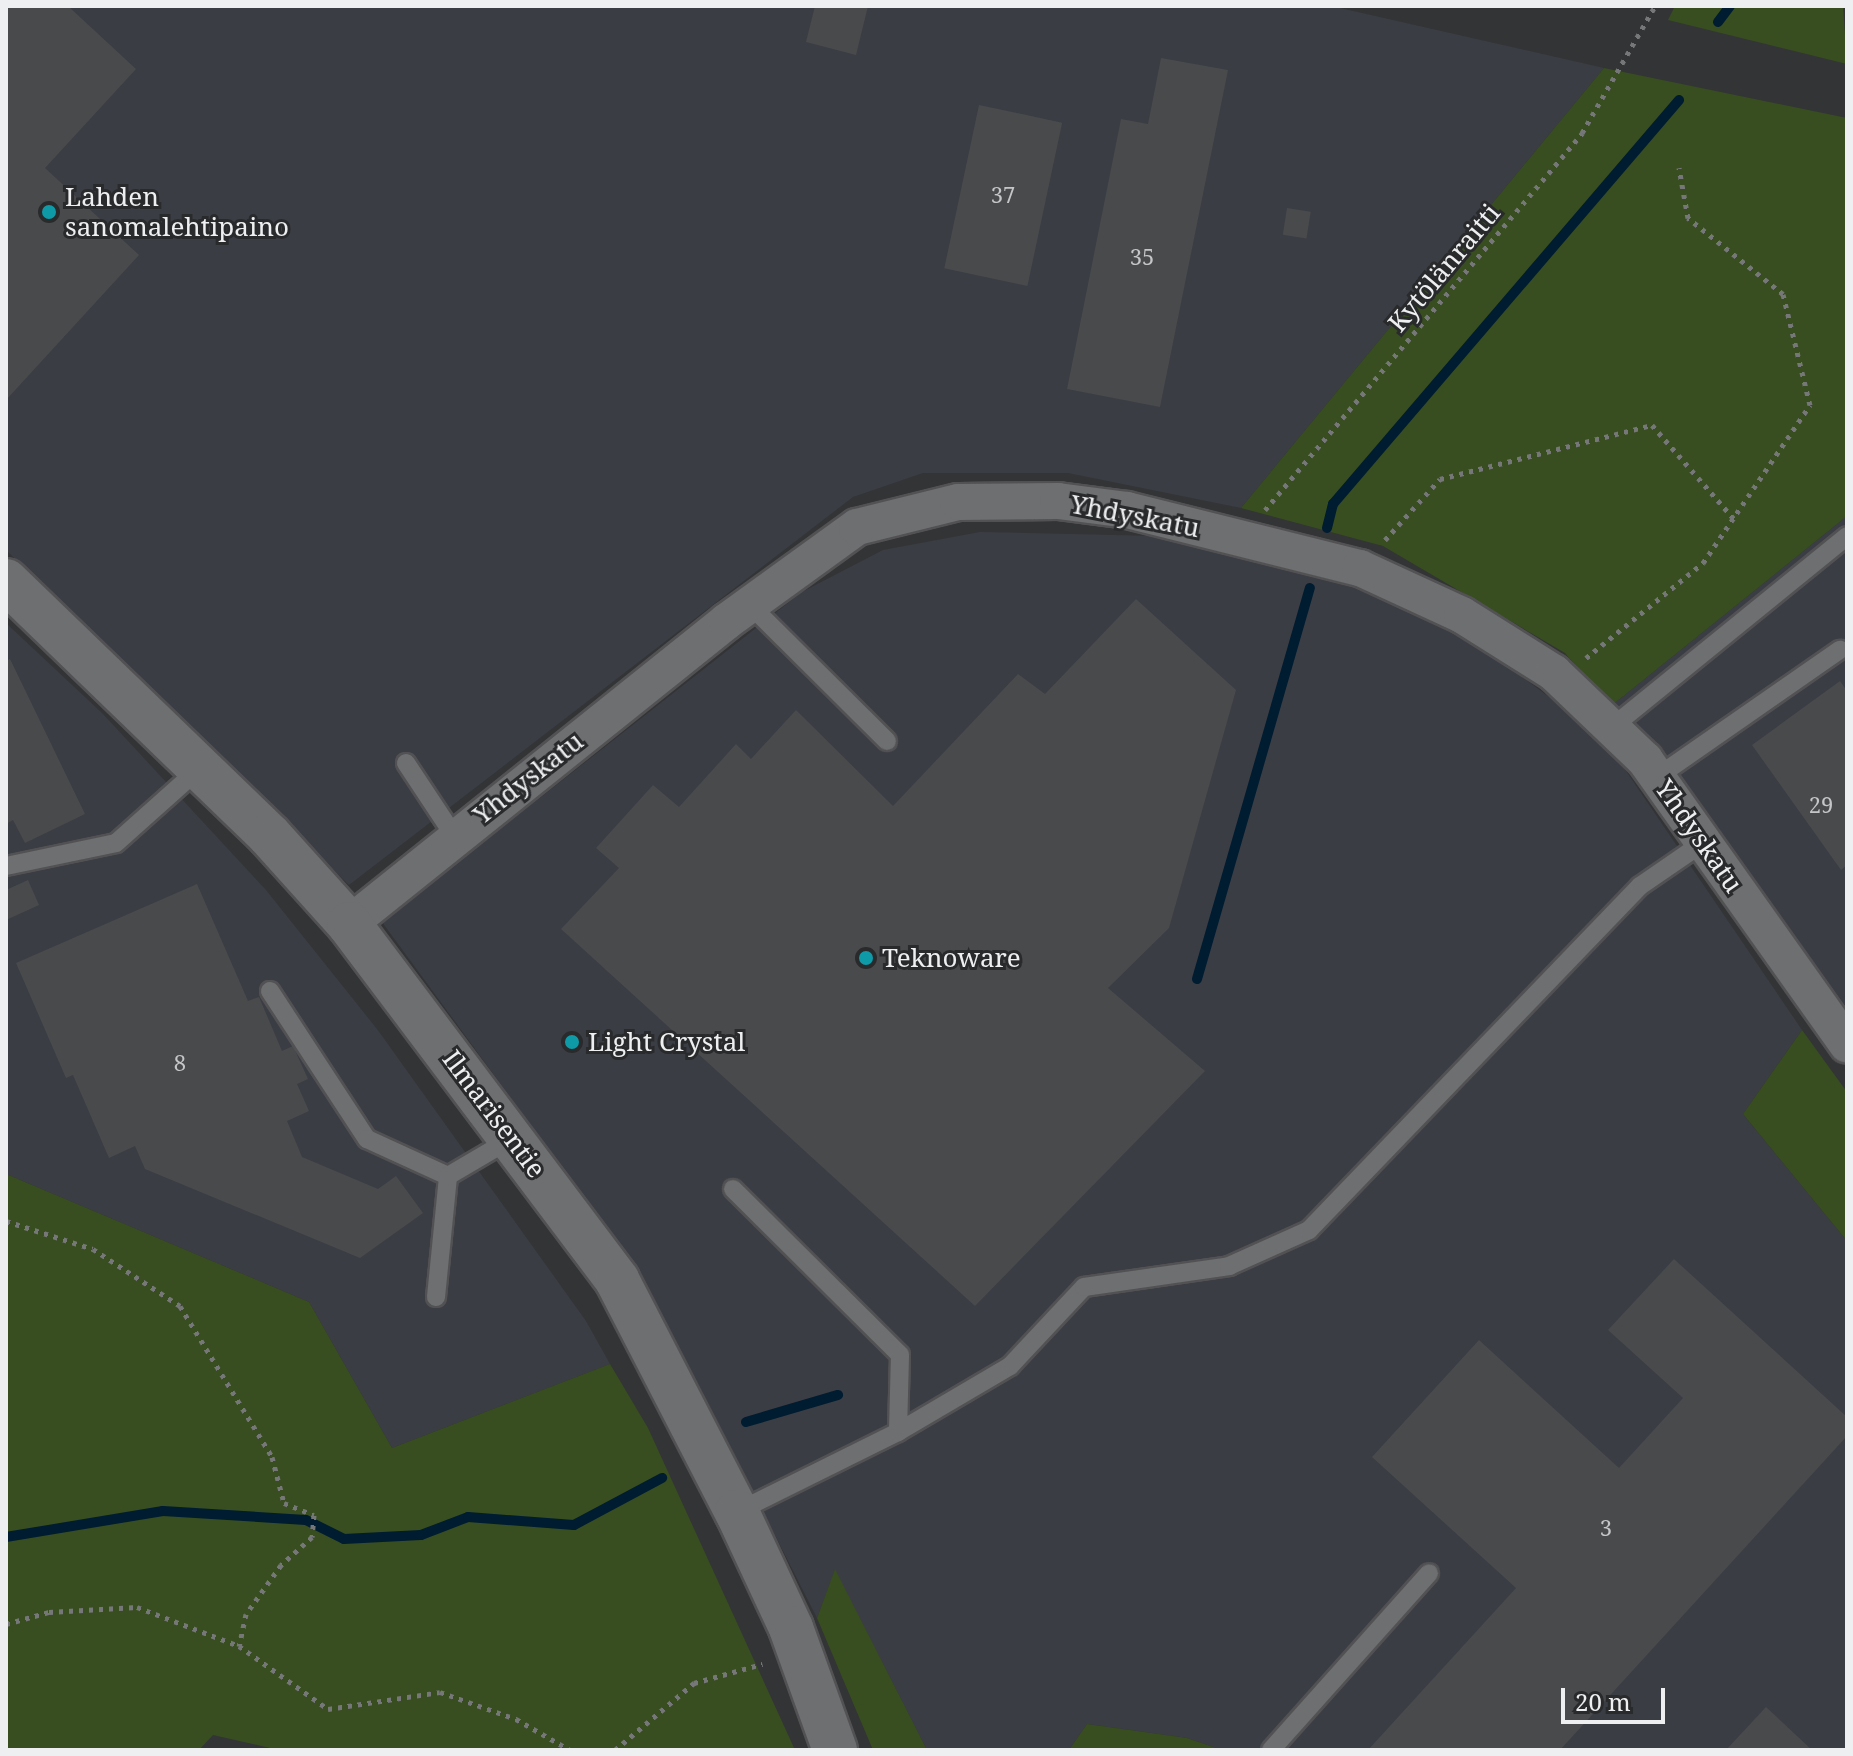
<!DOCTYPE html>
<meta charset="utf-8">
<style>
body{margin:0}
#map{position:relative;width:1853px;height:1756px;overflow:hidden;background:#333436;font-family:"Noto Serif",serif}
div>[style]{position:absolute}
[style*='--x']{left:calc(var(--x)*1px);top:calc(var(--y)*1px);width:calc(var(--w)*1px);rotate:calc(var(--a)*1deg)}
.built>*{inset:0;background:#3b3d44}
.green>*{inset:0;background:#384e20}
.stream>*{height:10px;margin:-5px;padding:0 5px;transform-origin:5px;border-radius:5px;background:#001c30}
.building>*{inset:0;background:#494a4c;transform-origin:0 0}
.path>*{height:5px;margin-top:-2.5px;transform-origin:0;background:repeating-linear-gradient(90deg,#767778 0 4px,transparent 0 10px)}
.roads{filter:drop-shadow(2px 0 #525254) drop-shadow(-2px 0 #525254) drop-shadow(0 2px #525254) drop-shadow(0 -2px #525254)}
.lane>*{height:18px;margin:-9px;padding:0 9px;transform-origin:9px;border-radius:9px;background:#6e6f71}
.street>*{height:36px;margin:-18px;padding:0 18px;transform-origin:18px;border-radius:18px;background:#6e6f71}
.secondary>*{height:44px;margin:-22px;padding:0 22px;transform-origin:22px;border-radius:22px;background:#6e6f71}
.dots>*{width:22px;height:22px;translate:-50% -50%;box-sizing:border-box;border:4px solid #292a2c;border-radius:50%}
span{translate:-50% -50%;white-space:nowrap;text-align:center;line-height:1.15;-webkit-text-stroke:6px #292a2c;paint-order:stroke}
.number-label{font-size:22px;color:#c5c6c7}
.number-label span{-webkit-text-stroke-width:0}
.poi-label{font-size:26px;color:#eeeff0}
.left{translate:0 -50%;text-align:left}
.street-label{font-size:26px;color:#eeeff0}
.frame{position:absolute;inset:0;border:8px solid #eeeff0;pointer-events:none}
.scale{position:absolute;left:1561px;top:1688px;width:104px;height:36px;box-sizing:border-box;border:4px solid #eeeff0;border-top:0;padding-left:10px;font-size:24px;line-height:28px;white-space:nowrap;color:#eeeff0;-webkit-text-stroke:6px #292a2c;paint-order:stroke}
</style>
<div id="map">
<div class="built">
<div style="clip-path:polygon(6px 6px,1331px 6px,1604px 68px,1241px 508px,1068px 473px,923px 473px,853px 497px,349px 885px,6px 550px)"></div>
<div style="clip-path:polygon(1847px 516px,1847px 1008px,1659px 751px,1611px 706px)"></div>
<div style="clip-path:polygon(980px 532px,1156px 536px,1326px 576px,1465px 634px,1569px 712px,1622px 765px,1802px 1030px,1743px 1114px,1847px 1241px,1847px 1750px,1222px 1750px,1187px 1738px,1087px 1724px,1069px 1750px,927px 1750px,835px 1570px,817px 1618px,699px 1385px,601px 1221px,382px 922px,802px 592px,883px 550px)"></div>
<div style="clip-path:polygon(6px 623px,103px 714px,266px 890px,377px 1029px,586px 1321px,610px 1364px,392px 1448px,309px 1302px,6px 1174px)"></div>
</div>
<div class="green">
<div style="clip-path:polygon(1675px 6px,1843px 6px,1847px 64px,1668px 20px)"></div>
<div style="clip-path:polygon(1604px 68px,1847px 118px,1847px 516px,1611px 706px,1565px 653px,1383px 546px,1241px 508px)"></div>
<div style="clip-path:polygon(1802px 1030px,1847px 1092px,1847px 1241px,1743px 1114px)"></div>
<div style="clip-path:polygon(6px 1174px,309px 1302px,392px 1448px,610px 1364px,648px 1428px,795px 1750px,279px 1750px,213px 1735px,199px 1750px,6px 1750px)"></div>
<div style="clip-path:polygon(835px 1569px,927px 1750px,873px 1750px,817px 1618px)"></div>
<div style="clip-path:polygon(1087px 1724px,1187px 1738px,1222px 1750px,1069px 1750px)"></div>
</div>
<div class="stream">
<div style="--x:1718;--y:22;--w:20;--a:-53"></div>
<div style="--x:1327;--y:528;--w:25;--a:-76"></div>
<div style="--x:1333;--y:504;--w:532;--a:-49.42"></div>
<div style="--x:1197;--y:979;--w:407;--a:-73.9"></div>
<div style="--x:746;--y:1422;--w:96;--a:-16.4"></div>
<div style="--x:6;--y:1537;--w:159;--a:-9.4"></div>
<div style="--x:163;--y:1511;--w:143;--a:3.6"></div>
<div style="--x:306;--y:1520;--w:42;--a:26.6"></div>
<div style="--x:344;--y:1539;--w:77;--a:-3"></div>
<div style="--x:421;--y:1535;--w:50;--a:-21"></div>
<div style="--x:468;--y:1517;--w:106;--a:4.3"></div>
<div style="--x:574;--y:1525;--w:100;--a:-28.1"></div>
</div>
<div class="building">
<div style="clip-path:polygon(6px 6px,68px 6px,136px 69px,45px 168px,139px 255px,6px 400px)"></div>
<div style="clip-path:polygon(815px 6px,868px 6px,856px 55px,806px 42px)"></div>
<div style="clip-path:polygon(1161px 58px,1228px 70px,1160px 407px,1067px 389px,1121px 119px,1148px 124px)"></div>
<div style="left:979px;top:105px;width:85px;height:167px;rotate:12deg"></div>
<div style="left:1287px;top:208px;width:24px;height:27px;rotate:9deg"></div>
<div style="clip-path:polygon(1136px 599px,1236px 690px,1169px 928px,1108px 988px,1205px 1071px,975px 1306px,561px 929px,619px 868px,596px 848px,653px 785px,679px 807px,736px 744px,751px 759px,796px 710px,893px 806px,1018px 674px,1045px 694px)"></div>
<div style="clip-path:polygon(10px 659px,85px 814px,25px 843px,13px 820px,6px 824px,6px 661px)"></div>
<div style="clip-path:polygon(1840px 681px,1847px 691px,1847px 865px,1841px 870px,1752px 745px)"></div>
<div style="clip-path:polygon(28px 880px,39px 905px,6px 920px,6px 890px)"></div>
<div style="clip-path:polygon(197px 884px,248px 1001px,259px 997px,282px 1051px,293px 1046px,308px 1079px,297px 1084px,309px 1111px,287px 1121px,302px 1157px,378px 1189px,396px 1176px,423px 1213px,360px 1258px,145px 1169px,135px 1146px,109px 1158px,73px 1075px,66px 1078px,16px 963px)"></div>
<div style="clip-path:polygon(1674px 1259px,1847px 1417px,1847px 1436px,1560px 1750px,1368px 1750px,1516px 1588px,1372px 1457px,1479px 1340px,1619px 1468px,1683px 1398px,1608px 1330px)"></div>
<div style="clip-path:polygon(1766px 1707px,1812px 1750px,1726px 1750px)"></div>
</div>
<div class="path">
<div style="--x:1265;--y:510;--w:493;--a:-49.9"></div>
<div style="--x:1582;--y:133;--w:146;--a:-60.1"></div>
<div style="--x:1385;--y:540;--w:82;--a:-48"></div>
<div style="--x:1440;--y:479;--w:219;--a:-14.3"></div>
<div style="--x:1652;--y:425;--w:125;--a:48.9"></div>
<div style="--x:1586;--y:658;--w:151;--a:-39.1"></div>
<div style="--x:1703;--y:563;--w:191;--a:-55.9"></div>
<div style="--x:1810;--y:405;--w:114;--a:-103.7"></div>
<div style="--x:1783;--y:294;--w:122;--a:-141.3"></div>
<div style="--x:1688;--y:218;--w:51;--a:-100.2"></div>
<div style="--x:6;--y:1221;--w:91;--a:17.8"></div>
<div style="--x:93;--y:1249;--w:104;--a:33.2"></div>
<div style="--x:180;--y:1306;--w:177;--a:58.6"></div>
<div style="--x:272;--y:1457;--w:48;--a:75.4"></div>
<div style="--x:284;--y:1503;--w:32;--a:22"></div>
<div style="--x:314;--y:1515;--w:22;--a:95"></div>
<div style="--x:312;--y:1537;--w:42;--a:137.9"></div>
<div style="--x:281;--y:1565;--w:60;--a:125.5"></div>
<div style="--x:246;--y:1614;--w:33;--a:102"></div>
<div style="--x:6;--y:1624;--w:45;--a:-15.6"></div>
<div style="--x:49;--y:1612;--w:88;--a:-3.3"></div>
<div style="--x:137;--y:1607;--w:109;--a:20.9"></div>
<div style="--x:239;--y:1646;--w:109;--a:35.3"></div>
<div style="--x:328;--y:1709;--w:113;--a:-8.6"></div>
<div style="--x:440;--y:1692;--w:81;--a:19.6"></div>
<div style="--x:516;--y:1719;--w:62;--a:29.9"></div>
<div style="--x:615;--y:1750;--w:104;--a:-40.3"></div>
<div style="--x:694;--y:1683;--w:71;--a:-15.6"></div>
</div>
<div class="roads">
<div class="lane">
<div style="--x:750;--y:605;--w:193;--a:44.8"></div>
<div style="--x:1611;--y:728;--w:304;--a:-39.1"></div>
<div style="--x:406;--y:763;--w:89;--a:56.5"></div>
<div style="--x:1657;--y:777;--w:223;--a:-34.8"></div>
<div style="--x:6;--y:866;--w:112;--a:-11.8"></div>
<div style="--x:116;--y:843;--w:113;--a:-41.8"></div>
<div style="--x:270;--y:991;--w:177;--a:56.8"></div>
<div style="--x:367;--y:1139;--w:89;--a:24.6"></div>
<div style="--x:733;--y:1189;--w:235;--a:44.8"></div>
<div style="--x:900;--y:1355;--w:77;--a:91.5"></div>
<div style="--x:898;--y:1432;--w:180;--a:153.6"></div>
<div style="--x:436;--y:1297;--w:122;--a:-84.3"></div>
<div style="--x:448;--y:1176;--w:73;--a:-30.4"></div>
<div style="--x:898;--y:1432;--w:130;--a:-30.5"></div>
<div style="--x:1010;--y:1366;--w:108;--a:-46.9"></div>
<div style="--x:1084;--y:1287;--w:147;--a:-8.2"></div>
<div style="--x:1229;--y:1266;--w:88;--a:-24.2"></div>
<div style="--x:1309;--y:1230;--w:477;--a:-46.1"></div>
<div style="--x:1640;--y:886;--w:78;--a:-34.5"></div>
<div style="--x:1271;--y:1750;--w:237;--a:-48.2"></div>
</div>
<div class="street">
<div style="--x:349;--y:924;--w:484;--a:-38.7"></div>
<div style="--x:727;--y:621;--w:160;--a:-35.9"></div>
<div style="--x:857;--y:527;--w:104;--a:-13.9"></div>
<div style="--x:958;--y:502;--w:100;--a:-0.6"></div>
<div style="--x:1058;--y:501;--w:70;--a:7.4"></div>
<div style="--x:1127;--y:510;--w:240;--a:14"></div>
<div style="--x:1360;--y:568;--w:112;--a:24.7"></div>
<div style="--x:1462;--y:615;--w:109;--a:32.2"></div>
<div style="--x:1554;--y:673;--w:126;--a:43.7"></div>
<div style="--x:1645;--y:760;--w:349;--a:54.6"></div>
</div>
<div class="secondary">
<div style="--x:6;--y:581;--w:366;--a:44"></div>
<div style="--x:269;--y:835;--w:120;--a:48"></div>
<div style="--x:349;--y:924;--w:446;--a:53"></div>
<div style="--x:617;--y:1280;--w:261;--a:62.7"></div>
<div style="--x:737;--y:1512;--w:128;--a:65"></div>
<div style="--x:791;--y:1628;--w:130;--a:70.2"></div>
</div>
</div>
<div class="dots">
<div style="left:49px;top:212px;background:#0f9aa8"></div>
<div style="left:866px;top:958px;background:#0f9aa8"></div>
<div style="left:572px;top:1042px;background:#0f9aa8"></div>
</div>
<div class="number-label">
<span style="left:1003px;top:195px">37</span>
<span style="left:1142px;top:257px">35</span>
<span style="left:1821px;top:805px">29</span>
<span style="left:180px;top:1063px">8</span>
<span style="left:1606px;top:1528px">3</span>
</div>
<div class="poi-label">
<span class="left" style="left:65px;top:212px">Lahden<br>sanomalehtipaino</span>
<span class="left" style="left:882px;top:958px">Teknoware</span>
<span class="left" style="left:588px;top:1042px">Light Crystal</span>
</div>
<div class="street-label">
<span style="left:1444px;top:268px;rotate:-50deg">Kytölänraitti</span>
<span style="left:1135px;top:516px;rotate:11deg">Yhdyskatu</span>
<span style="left:528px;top:778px;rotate:-38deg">Yhdyskatu</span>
<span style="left:1699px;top:836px;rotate:55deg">Yhdyskatu</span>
<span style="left:494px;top:1114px;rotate:53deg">Ilmarisentie</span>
</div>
<div class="frame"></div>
<div class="scale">20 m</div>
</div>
